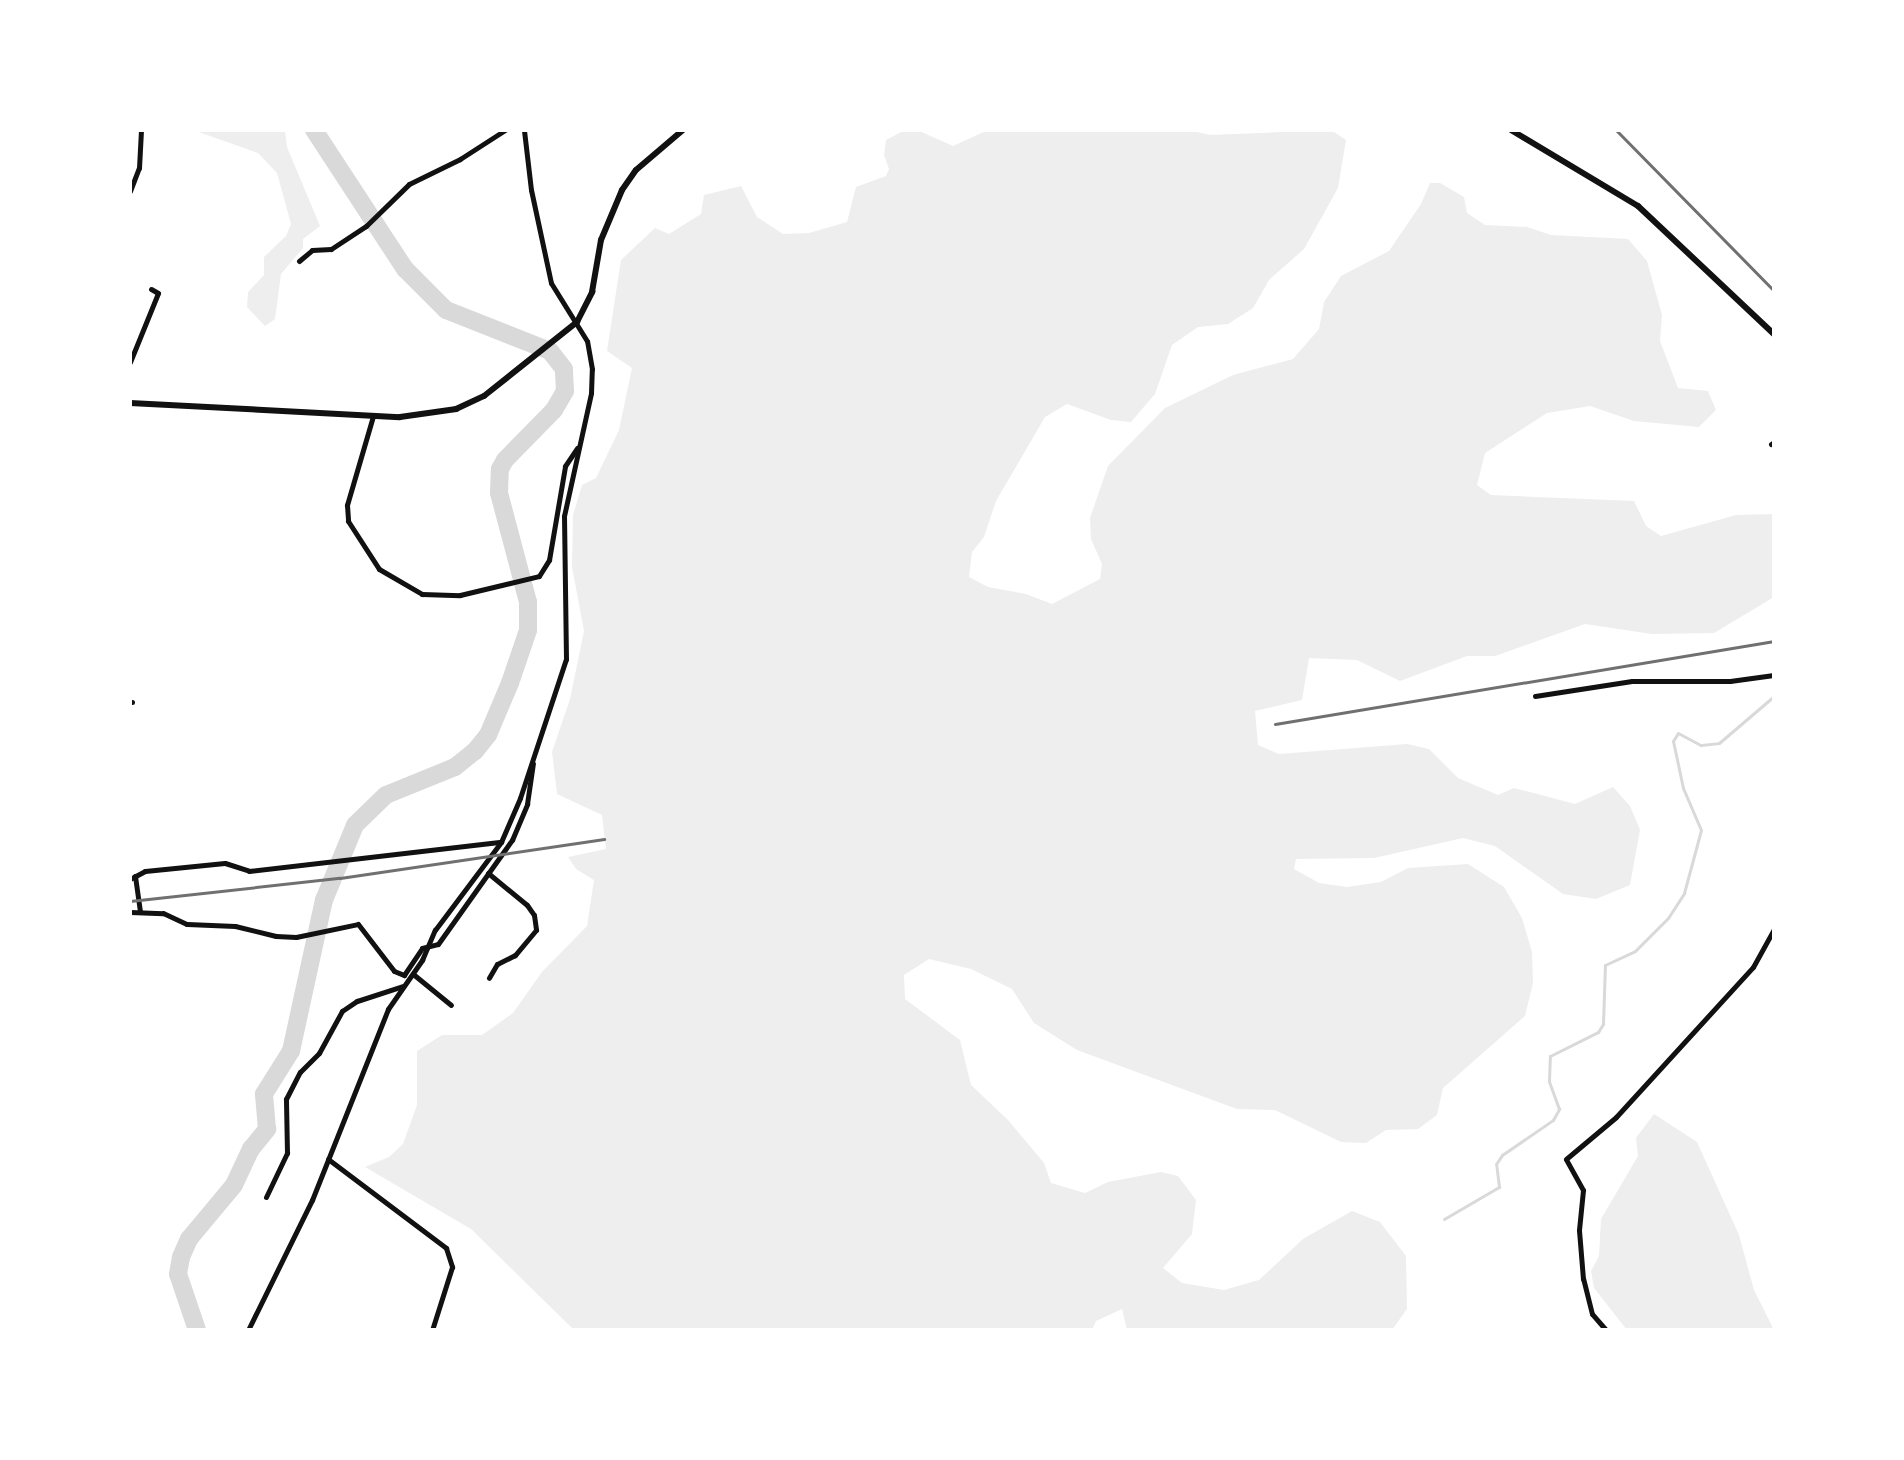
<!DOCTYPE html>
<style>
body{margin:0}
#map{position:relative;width:1904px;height:1460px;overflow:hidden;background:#fff;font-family:"Public Sans",sans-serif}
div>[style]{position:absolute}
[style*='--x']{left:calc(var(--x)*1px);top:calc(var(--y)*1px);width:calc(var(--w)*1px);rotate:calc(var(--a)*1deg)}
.green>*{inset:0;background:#eee}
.stream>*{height:3px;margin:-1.5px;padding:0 1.5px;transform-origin:1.5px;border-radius:1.5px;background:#d9d9d9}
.river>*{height:18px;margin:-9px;padding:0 9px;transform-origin:9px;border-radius:9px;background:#d9d9d9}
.minor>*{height:5px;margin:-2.5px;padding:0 2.5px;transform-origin:2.5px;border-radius:2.5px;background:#111}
.tertiary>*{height:6px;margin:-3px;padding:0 3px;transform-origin:3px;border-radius:3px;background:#111}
.rail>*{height:3px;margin:-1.5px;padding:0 1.5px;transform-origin:1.5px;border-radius:1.5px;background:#707070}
span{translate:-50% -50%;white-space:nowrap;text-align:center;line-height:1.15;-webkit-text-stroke:8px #fff;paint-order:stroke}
.frame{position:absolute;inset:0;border:132px solid #fff;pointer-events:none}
</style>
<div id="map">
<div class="green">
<div style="clip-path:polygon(193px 130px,285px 130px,287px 147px,320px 226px,303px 239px,303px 248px,281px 274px,275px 319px,265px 326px,247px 307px,248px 292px,264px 275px,264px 257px,286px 236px,291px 224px,277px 173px,258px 153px)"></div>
<div style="clip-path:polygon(905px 130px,917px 130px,953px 146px,988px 130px,1189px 130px,1210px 135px,1331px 130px,1346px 140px,1338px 188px,1304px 249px,1269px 280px,1253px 308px,1228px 324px,1198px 327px,1172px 345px,1155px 394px,1131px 422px,1111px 420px,1067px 404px,1045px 417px,996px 501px,984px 537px,972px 552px,969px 577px,988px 587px,1026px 594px,1052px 604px,1100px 579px,1102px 564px,1091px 539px,1090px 518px,1108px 466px,1165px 408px,1233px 375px,1293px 359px,1319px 329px,1324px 302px,1341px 276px,1389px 251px,1421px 204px,1430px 183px,1440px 183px,1464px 197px,1467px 213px,1485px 225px,1527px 227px,1551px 235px,1628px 239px,1647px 261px,1662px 315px,1660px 341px,1678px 388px,1708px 391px,1716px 410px,1699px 427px,1634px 421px,1590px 406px,1547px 413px,1485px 453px,1477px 485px,1491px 495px,1634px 501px,1646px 526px,1661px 536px,1736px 515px,1774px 514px,1774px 597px,1714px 633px,1652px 634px,1585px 624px,1495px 656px,1467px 656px,1400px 681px,1357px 660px,1309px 658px,1302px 700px,1255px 711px,1258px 745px,1279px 754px,1407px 744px,1429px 749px,1458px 778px,1498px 795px,1514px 788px,1575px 804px,1613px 787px,1630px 806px,1640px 830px,1630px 885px,1596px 899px,1563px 894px,1495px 846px,1463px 838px,1374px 858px,1296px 859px,1294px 869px,1319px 883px,1347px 887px,1381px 882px,1408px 868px,1468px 864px,1504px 887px,1522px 918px,1532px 952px,1533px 983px,1525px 1016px,1443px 1088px,1437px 1115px,1418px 1129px,1386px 1130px,1366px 1143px,1341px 1142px,1275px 1110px,1237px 1109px,1077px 1050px,1034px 1023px,1012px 989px,971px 969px,929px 959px,904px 975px,905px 999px,960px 1040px,971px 1085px,1008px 1120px,1044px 1163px,1051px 1183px,1085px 1193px,1108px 1182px,1161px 1172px,1178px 1176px,1196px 1200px,1192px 1234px,1163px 1268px,1182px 1283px,1224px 1290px,1259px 1280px,1303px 1239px,1352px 1211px,1380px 1222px,1406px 1256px,1407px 1309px,1392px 1330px,1127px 1330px,1122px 1309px,1096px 1321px,1092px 1330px,574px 1330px,471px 1229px,365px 1167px,389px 1157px,403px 1144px,417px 1105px,417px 1051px,442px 1035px,482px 1035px,513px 1013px,542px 972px,587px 926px,594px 880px,576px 869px,568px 857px,606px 849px,602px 815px,557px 794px,552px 752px,570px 699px,584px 631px,572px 567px,573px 515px,582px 485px,596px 478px,619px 430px,632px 368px,607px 351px,621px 260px,655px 228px,669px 234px,701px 214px,704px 195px,741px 186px,757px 217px,783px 234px,809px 233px,847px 222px,856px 187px,886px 176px,889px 169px,884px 155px,886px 140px)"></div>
<div style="clip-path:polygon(1654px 1114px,1697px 1142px,1739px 1235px,1754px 1290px,1774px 1330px,1627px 1330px,1594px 1288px,1591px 1271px,1599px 1256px,1601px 1219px,1638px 1156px,1636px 1138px)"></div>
</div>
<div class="stream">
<div style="--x:1444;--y:1219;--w:64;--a:-30.2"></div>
<div style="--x:1499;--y:1187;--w:23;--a:-97"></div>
<div style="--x:1496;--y:1164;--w:11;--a:-56"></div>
<div style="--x:1502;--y:1155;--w:62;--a:-34.5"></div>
<div style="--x:1553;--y:1120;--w:13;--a:-61"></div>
<div style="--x:1559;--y:1109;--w:30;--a:-110"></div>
<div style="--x:1549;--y:1081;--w:25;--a:-88"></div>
<div style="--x:1550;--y:1056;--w:54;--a:-26.6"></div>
<div style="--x:1598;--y:1032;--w:9;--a:-58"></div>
<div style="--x:1603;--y:1024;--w:59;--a:-88.1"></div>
<div style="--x:1605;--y:965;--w:33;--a:-25"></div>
<div style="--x:1635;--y:951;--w:47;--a:-45"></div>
<div style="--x:1668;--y:918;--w:30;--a:-57"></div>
<div style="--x:1684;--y:893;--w:65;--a:-74.9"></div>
<div style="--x:1701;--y:830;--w:46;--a:-113.2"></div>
<div style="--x:1683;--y:788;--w:48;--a:-102"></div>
<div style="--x:1673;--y:741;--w:9;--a:-58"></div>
<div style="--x:1678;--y:733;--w:26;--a:28"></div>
<div style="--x:1701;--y:745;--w:18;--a:-6"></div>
<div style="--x:1719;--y:743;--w:72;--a:-40.5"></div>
</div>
<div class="river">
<div style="--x:197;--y:1330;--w:59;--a:-108.7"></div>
<div style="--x:178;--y:1274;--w:17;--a:-80"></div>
<div style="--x:181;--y:1257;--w:20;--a:-66"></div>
<div style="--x:189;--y:1239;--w:70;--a:-50.2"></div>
<div style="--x:234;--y:1185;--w:40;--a:-65"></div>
<div style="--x:251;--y:1149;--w:26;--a:-51"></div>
<div style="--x:267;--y:1129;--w:35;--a:-95"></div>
<div style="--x:264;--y:1094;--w:51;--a:-57.9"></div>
<div style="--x:291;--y:1051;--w:155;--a:-77.7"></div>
<div style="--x:324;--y:900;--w:81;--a:-67.5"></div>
<div style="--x:355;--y:825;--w:43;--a:-44.1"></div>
<div style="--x:386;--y:795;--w:74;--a:-22.1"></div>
<div style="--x:455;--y:767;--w:26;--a:-39"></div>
<div style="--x:475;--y:751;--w:21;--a:-51"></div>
<div style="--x:488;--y:735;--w:56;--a:-67.1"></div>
<div style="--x:510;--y:683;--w:56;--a:-71.2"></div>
<div style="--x:528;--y:630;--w:28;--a:-90"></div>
<div style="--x:528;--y:602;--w:113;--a:-104.9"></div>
<div style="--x:499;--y:493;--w:24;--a:-88"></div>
<div style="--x:500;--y:469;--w:10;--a:-61"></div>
<div style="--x:505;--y:460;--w:70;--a:-45.6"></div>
<div style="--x:554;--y:410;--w:22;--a:-60"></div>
<div style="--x:565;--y:391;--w:22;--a:-93"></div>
<div style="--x:564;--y:369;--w:23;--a:-128"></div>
<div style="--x:550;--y:351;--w:112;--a:-158.5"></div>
<div style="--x:446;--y:310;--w:58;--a:-135"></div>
<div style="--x:405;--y:269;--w:166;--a:-123.2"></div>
</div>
<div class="minor">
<div style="--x:130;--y:191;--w:25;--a:-69"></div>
<div style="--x:139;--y:168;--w:38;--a:-87"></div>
<div style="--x:299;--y:261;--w:17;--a:-40"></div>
<div style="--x:312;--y:250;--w:19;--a:-3"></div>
<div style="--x:331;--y:249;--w:42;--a:-33.3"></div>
<div style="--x:366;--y:226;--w:60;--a:-44.3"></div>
<div style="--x:409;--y:184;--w:57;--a:-26.1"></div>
<div style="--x:460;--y:159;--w:54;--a:-32.8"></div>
<div style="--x:130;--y:362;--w:74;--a:-67.9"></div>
<div style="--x:158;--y:293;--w:8;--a:-150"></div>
<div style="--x:373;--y:416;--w:93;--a:106.3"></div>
<div style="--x:347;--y:505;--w:16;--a:86"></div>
<div style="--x:348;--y:521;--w:57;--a:57.1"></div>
<div style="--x:379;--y:569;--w:50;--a:30.2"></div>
<div style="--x:422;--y:594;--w:38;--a:2"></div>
<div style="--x:460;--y:595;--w:81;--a:-13.5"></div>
<div style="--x:539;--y:576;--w:19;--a:-58"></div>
<div style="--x:549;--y:560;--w:95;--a:-80.3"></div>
<div style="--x:565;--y:466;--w:22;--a:-56"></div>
<div style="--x:1771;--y:444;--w:4;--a:-34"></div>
<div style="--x:1535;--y:696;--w:98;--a:-8.8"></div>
<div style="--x:1632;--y:681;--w:98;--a:0"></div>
<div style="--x:1730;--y:681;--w:44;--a:-7.8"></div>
<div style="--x:130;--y:702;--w:2;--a:0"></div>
<div style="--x:488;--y:873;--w:50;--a:39.4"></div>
<div style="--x:527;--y:905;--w:12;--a:55"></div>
<div style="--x:534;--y:915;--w:15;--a:82"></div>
<div style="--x:536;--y:930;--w:33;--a:130"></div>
<div style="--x:515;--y:955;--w:20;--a:153"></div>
<div style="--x:497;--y:964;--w:16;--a:120"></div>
<div style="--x:135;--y:876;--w:36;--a:82"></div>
<div style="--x:130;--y:879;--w:17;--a:-28"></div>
<div style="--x:145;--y:871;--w:80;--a:-5.7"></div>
<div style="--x:225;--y:863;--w:25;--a:18"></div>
<div style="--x:249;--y:871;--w:254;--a:-6.6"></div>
<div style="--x:130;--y:912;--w:33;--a:2"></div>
<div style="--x:163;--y:913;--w:26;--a:25"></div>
<div style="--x:187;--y:924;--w:48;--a:2.4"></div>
<div style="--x:235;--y:926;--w:42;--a:13.7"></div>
<div style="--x:276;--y:936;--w:20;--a:3"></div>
<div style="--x:296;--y:937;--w:63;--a:-11.8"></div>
<div style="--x:358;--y:924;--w:59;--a:52.5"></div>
<div style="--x:394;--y:971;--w:11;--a:22"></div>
<div style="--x:404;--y:975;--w:32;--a:-56"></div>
<div style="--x:422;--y:948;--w:16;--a:-14"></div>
<div style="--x:438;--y:944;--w:128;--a:-54.6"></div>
<div style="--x:512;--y:840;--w:39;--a:-67"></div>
<div style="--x:527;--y:804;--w:41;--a:-81.7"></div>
<div style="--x:413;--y:974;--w:49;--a:39.2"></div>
<div style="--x:328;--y:1159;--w:148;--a:37"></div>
<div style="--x:446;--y:1248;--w:20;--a:72"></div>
<div style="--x:452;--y:1267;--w:66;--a:107.6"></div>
<div style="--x:266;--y:1197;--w:49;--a:-64.5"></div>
<div style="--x:287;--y:1153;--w:54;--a:-91.1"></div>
<div style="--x:286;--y:1099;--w:30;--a:-63"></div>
<div style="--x:300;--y:1072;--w:27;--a:-45"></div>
<div style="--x:319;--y:1053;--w:48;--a:-61.3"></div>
<div style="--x:342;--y:1011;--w:18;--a:-34"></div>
<div style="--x:357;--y:1001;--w:48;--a:-18.1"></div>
<div style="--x:248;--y:1330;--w:145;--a:-63.8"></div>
<div style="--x:312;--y:1200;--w:206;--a:-68.3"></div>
<div style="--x:388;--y:1009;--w:60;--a:-55.2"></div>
<div style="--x:422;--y:960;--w:33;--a:-67"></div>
<div style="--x:435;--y:930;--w:110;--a:-53.1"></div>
<div style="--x:501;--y:842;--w:48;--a:-66.6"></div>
<div style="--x:520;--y:798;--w:146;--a:-71.7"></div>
<div style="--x:566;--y:659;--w:143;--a:-90.8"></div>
<div style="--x:564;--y:516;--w:126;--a:-77.6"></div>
<div style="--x:591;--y:393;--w:24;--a:-88"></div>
<div style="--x:592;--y:369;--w:28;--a:-100"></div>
<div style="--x:587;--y:341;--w:68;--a:-121.8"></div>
<div style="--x:551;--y:283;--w:95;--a:-102.1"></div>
<div style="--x:531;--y:190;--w:60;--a:-96.7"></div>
<div style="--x:1606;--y:1330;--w:21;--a:-131"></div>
<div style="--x:1592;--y:1314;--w:36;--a:-104"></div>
<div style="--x:1583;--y:1279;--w:49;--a:-94.7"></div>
<div style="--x:1579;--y:1230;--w:40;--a:-84.3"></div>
<div style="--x:1583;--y:1190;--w:35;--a:-119"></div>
<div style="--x:1566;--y:1159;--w:65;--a:-40"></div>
<div style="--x:1616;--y:1117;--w:203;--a:-47.6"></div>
<div style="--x:1753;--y:967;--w:43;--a:-61.1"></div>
</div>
<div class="tertiary">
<div style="--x:1511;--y:130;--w:148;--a:30.9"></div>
<div style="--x:1638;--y:206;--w:187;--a:43.3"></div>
<div style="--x:130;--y:403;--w:270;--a:3"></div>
<div style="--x:400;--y:417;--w:57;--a:-8.1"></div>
<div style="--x:456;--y:409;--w:31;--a:-25"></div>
<div style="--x:484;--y:396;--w:119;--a:-38.5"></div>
<div style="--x:577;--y:322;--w:34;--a:-63"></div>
<div style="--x:592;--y:292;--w:53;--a:-80.2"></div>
<div style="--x:601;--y:240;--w:54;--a:-67.2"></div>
<div style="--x:622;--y:190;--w:24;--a:-55"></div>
<div style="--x:636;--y:170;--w:62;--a:-40.4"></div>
</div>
<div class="rail">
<div style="--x:1616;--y:130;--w:226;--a:45.5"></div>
<div style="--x:1275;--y:724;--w:506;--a:-9.44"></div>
<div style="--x:130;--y:901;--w:211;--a:-6.3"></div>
<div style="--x:340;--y:878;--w:267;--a:-8.4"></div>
</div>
<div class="frame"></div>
</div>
